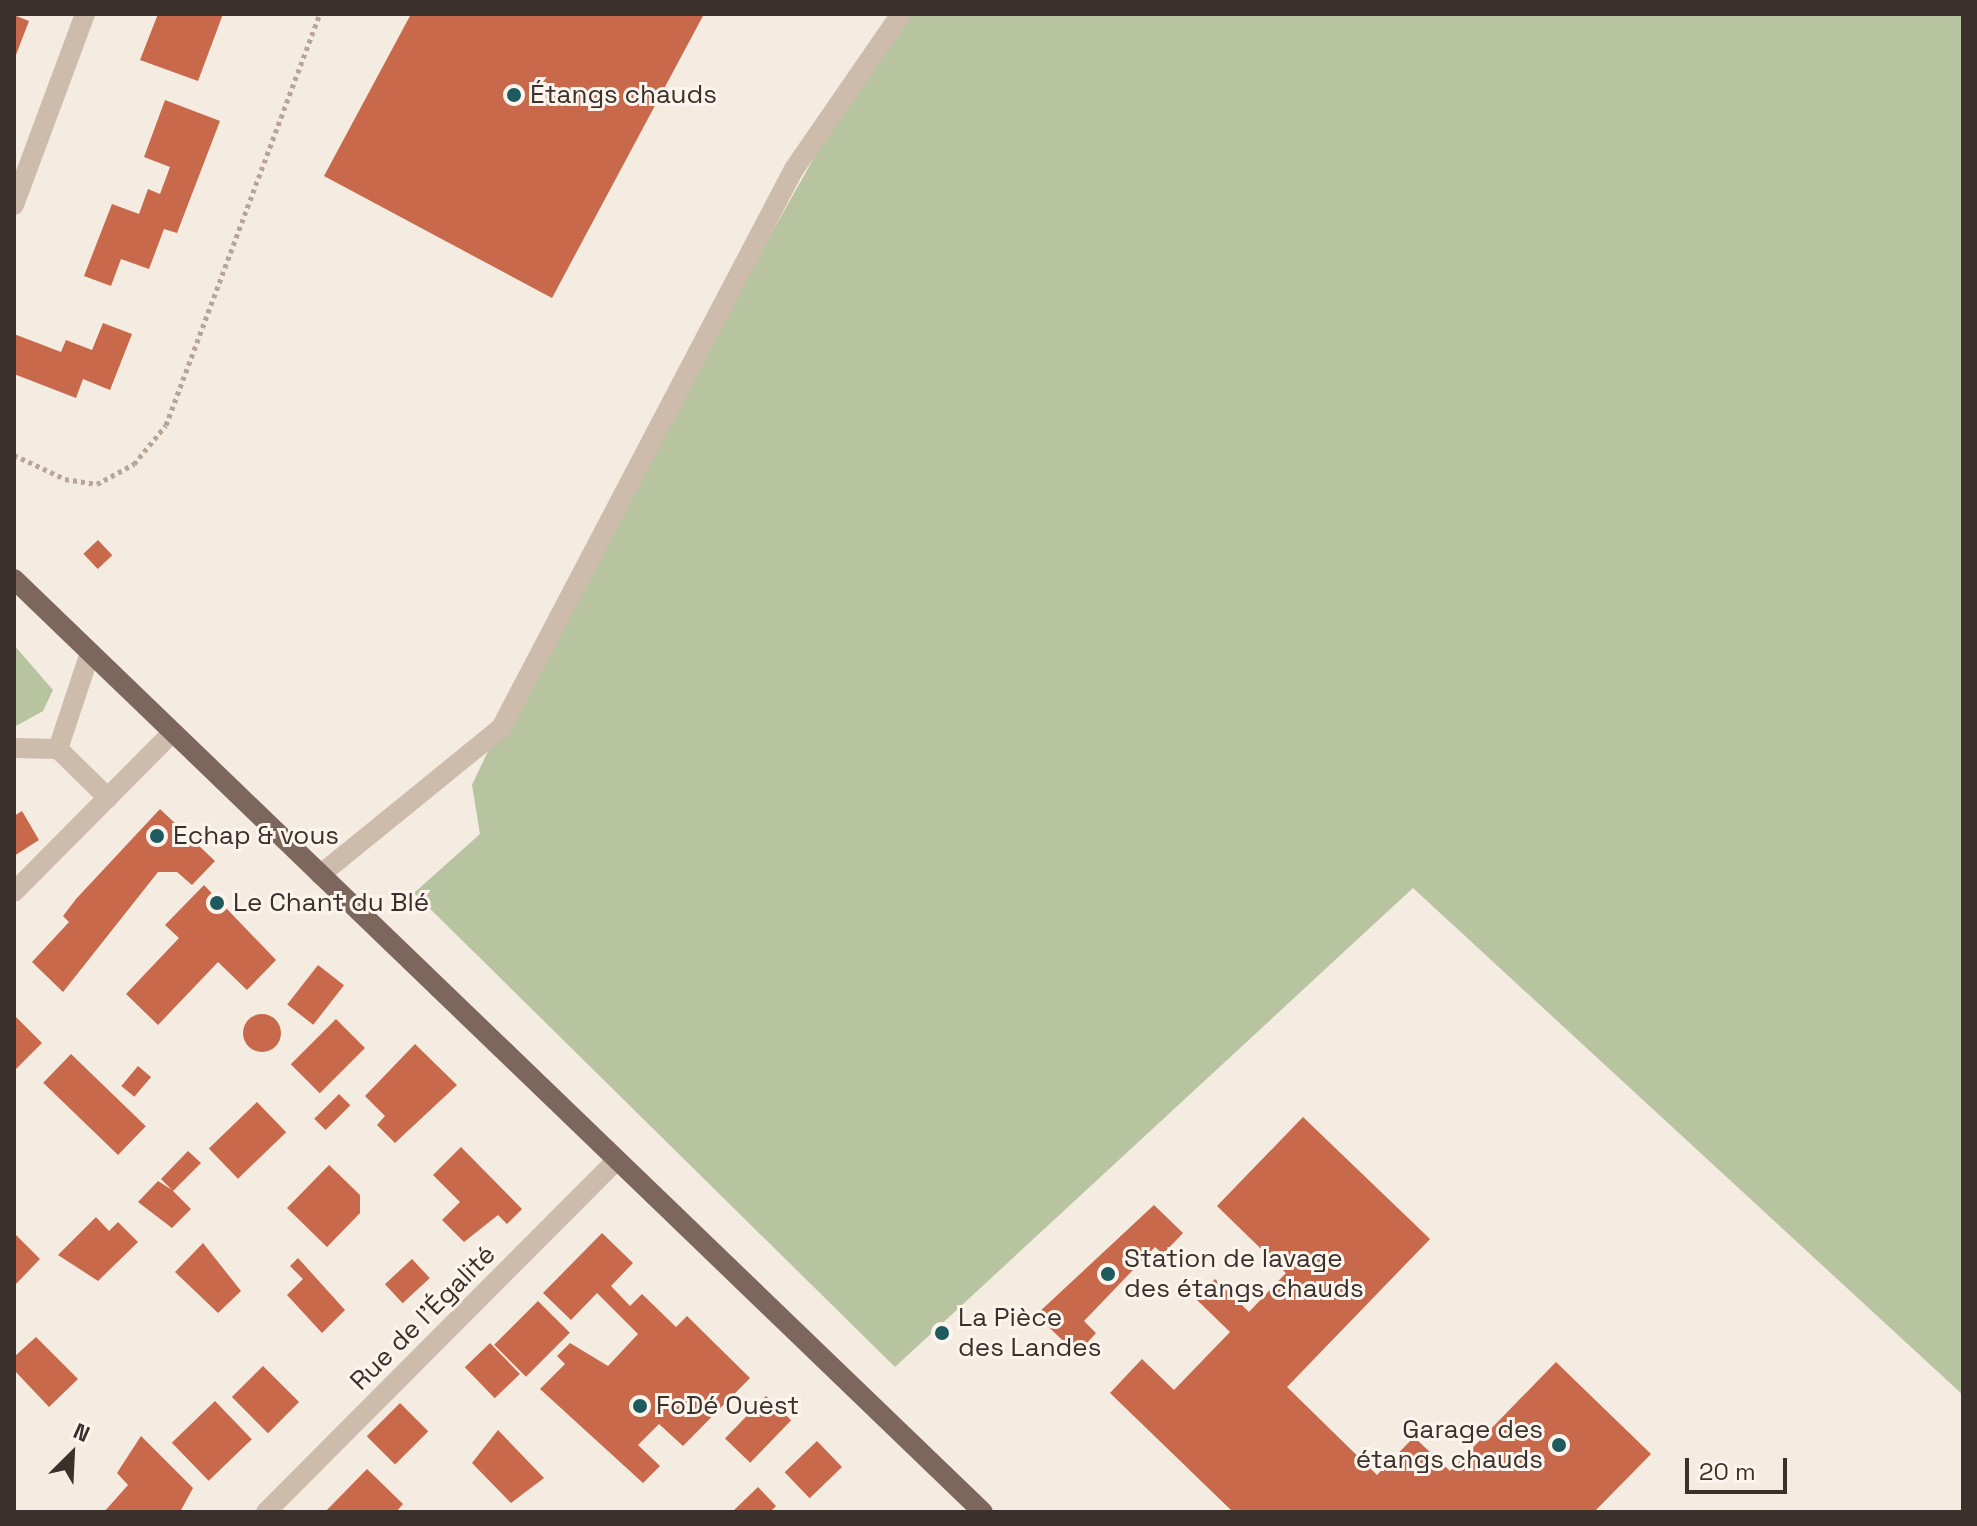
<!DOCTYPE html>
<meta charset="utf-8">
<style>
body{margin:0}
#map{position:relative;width:1977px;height:1526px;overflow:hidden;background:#f4ebe1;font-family:"Space Grotesk",sans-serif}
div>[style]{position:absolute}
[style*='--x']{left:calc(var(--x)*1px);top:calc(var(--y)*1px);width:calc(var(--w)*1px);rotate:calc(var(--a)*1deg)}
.green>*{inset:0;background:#b8c4a0}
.building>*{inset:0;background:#c8694b;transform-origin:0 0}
.round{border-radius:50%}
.path>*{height:5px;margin-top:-2.5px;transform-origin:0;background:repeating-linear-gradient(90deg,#b9a596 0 4px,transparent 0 8px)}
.minor>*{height:20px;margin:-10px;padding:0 10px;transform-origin:10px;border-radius:10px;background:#cdbbac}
.major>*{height:20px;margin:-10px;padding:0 10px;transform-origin:10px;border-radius:10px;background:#7d675c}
.dots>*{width:22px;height:22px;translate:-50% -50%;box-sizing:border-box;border:4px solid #fbf5ee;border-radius:50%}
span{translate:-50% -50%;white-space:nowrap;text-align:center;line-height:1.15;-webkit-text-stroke:6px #fbf5ee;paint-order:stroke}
.poi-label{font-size:26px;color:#3b302b}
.left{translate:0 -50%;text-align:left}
.right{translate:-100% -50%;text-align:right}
.street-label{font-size:26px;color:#3b302b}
.frame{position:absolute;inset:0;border:16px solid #3b302b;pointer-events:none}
.north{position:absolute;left:32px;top:1414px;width:80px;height:80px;-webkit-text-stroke:6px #fbf5ee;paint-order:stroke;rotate:24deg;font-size:22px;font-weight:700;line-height:32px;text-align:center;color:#3b302b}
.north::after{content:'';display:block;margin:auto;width:28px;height:36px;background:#3b302b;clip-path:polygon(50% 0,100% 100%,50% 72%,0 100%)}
.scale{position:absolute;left:1685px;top:1458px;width:102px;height:36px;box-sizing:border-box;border:4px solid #3b302b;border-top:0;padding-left:10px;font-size:24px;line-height:28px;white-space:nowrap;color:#3b302b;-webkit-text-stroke:6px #fbf5ee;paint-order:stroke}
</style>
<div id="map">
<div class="green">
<div style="clip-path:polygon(895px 14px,1963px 14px,1963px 1395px,1413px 888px,895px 1367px,414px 893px,480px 834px,472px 785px,531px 660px)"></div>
<div style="clip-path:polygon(14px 645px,53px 690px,43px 711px,16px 726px)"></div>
</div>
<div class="building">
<div style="clip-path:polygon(158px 14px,223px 14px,198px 81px,140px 60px)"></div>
<div style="clip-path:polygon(411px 14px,704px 14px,552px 298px,324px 176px)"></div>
<div style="clip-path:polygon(14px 15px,29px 21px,14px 60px)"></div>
<div style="clip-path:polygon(165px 100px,220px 121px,177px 233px,164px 229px,149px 269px,121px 259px,111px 286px,84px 276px,112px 204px,139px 214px,148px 189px,160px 194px,170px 167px,144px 157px)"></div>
<div style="clip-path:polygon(103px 323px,132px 334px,110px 390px,83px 379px,76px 398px,14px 374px,14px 334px,61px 352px,66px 340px,92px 350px)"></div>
<div style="left:98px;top:540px;width:21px;height:20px;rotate:47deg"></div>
<div style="clip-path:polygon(160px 809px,215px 861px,192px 885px,177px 872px,158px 872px,63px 992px,32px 962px,69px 922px,63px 916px,76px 899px)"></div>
<div style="clip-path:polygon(22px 811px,39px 840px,14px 856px,14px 816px)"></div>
<div style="clip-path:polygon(204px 885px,276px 960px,247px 990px,218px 962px,158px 1025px,126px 994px,179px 938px,165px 925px)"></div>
<div style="left:318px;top:965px;width:33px;height:50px;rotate:38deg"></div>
<div class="round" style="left:243px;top:1014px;width:38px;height:38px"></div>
<div style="clip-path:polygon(14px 1015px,42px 1043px,14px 1071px)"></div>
<div style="left:336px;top:1019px;width:41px;height:64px;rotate:45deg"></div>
<div style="clip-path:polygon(415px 1044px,457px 1085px,395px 1143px,377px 1125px,385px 1116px,365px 1096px)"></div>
<div style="left:71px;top:1054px;width:104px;height:40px;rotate:44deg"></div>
<div style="left:138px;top:1066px;width:17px;height:26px;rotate:40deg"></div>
<div style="left:339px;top:1094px;width:16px;height:35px;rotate:45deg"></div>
<div style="left:257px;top:1102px;width:42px;height:67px;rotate:46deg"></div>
<div style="clip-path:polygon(1303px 1117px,1430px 1239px,1287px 1387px,1377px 1475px,1414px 1437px,1450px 1471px,1556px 1362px,1651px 1454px,1594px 1512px,1233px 1512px,1110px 1393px,1142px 1359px,1174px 1390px,1230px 1332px,1196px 1299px,1215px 1279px,1249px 1312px,1286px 1273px,1217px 1206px)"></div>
<div style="clip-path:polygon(461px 1147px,522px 1209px,507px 1224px,498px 1215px,464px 1242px,442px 1220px,460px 1202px,433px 1175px)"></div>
<div style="clip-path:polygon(188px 1151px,201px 1163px,173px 1191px,191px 1209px,172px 1228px,138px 1202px,158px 1181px,172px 1190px,161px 1179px)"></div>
<div style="clip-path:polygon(329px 1165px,360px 1195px,360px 1213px,327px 1247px,287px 1208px)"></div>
<div style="clip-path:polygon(1154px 1205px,1183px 1233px,1163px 1254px,1155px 1247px,1084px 1321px,1096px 1333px,1077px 1354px,1036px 1315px)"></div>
<div style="clip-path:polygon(96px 1217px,109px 1231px,118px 1222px,138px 1242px,98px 1281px,58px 1255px)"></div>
<div style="clip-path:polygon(14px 1233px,40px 1259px,14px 1286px)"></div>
<div style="clip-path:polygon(602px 1233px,633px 1263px,611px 1286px,630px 1306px,642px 1294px,676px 1327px,687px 1316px,750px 1378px,683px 1446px,659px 1424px,638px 1445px,660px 1466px,643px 1483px,540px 1389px,565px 1364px,557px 1356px,570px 1343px,608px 1366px,638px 1334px,597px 1293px,571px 1320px,543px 1293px)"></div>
<div style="clip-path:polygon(203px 1243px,241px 1291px,218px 1313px,175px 1272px)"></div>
<div style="clip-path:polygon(298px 1258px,345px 1310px,322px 1333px,287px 1295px,303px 1279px,290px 1266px)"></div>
<div style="left:412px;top:1259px;width:26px;height:37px;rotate:47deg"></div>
<div style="left:538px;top:1301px;width:45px;height:62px;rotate:45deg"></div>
<div style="left:944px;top:1323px;width:11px;height:18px;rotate:45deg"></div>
<div style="clip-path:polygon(36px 1337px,78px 1379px,49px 1407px,14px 1370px,14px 1357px)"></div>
<div style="left:490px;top:1343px;width:43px;height:35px;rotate:46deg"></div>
<div style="left:263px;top:1366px;width:51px;height:44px;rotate:45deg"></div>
<div style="left:766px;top:1396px;width:35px;height:59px;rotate:44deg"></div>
<div style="left:215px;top:1401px;width:53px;height:60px;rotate:46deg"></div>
<div style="left:400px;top:1403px;width:40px;height:47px;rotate:45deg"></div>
<div style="clip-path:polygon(498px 1430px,544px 1478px,511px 1503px,472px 1463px)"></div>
<div style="clip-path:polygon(141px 1436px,193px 1488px,180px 1512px,104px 1512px,128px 1485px,117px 1473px)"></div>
<div style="left:817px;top:1441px;width:36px;height:45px;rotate:46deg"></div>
<div style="clip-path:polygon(367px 1469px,403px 1504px,396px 1512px,325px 1512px)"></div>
<div style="clip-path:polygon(758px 1487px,776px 1506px,770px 1512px,732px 1512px)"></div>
</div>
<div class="path">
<div style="--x:14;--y:455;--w:56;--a:25.2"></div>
<div style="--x:65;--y:479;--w:32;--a:9"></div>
<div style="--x:97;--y:484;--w:42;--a:-28.4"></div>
<div style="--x:134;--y:464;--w:50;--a:-50.6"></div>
<div style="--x:166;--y:425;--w:439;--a:-69.5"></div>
</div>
<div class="minor">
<div style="--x:14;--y:205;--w:204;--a:-69.6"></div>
<div style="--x:14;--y:748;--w:44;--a:1.3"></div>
<div style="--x:58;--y:749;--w:70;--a:44.4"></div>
<div style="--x:58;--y:749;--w:101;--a:-71.6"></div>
<div style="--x:320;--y:875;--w:233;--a:-39.1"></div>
<div style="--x:501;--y:728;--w:631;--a:-62.34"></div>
<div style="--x:794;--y:169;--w:188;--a:-55.4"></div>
<div style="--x:14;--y:892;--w:224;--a:-45.2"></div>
<div style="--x:266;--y:1512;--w:497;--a:-45.1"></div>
</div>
<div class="major">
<div style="--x:14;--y:579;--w:1345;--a:43.92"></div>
</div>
<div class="dots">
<div style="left:514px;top:95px;background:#1f5a5e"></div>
<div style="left:157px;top:836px;background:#1f5a5e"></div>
<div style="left:217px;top:903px;background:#1f5a5e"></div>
<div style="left:1108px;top:1274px;background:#1f5a5e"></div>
<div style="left:942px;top:1333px;background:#1f5a5e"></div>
<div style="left:640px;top:1406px;background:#1f5a5e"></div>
<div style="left:1559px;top:1445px;background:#1f5a5e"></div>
</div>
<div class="poi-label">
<span class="left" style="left:530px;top:95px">Étangs chauds</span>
<span class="left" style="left:173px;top:836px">Echap &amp; vous</span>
<span class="left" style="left:233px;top:903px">Le Chant du Blé</span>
<span class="left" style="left:1124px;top:1274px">Station de lavage<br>des étangs chauds</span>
<span class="left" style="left:958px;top:1333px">La Pièce<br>des Landes</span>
<span class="left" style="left:656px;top:1406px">FoDé Ouest</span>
<span class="right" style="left:1543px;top:1445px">Garage des<br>étangs chauds</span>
</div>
<div class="street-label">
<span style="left:423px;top:1318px;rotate:-45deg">Rue de l'Égalité</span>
</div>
<div class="frame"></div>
<div class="north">N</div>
<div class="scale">20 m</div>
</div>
